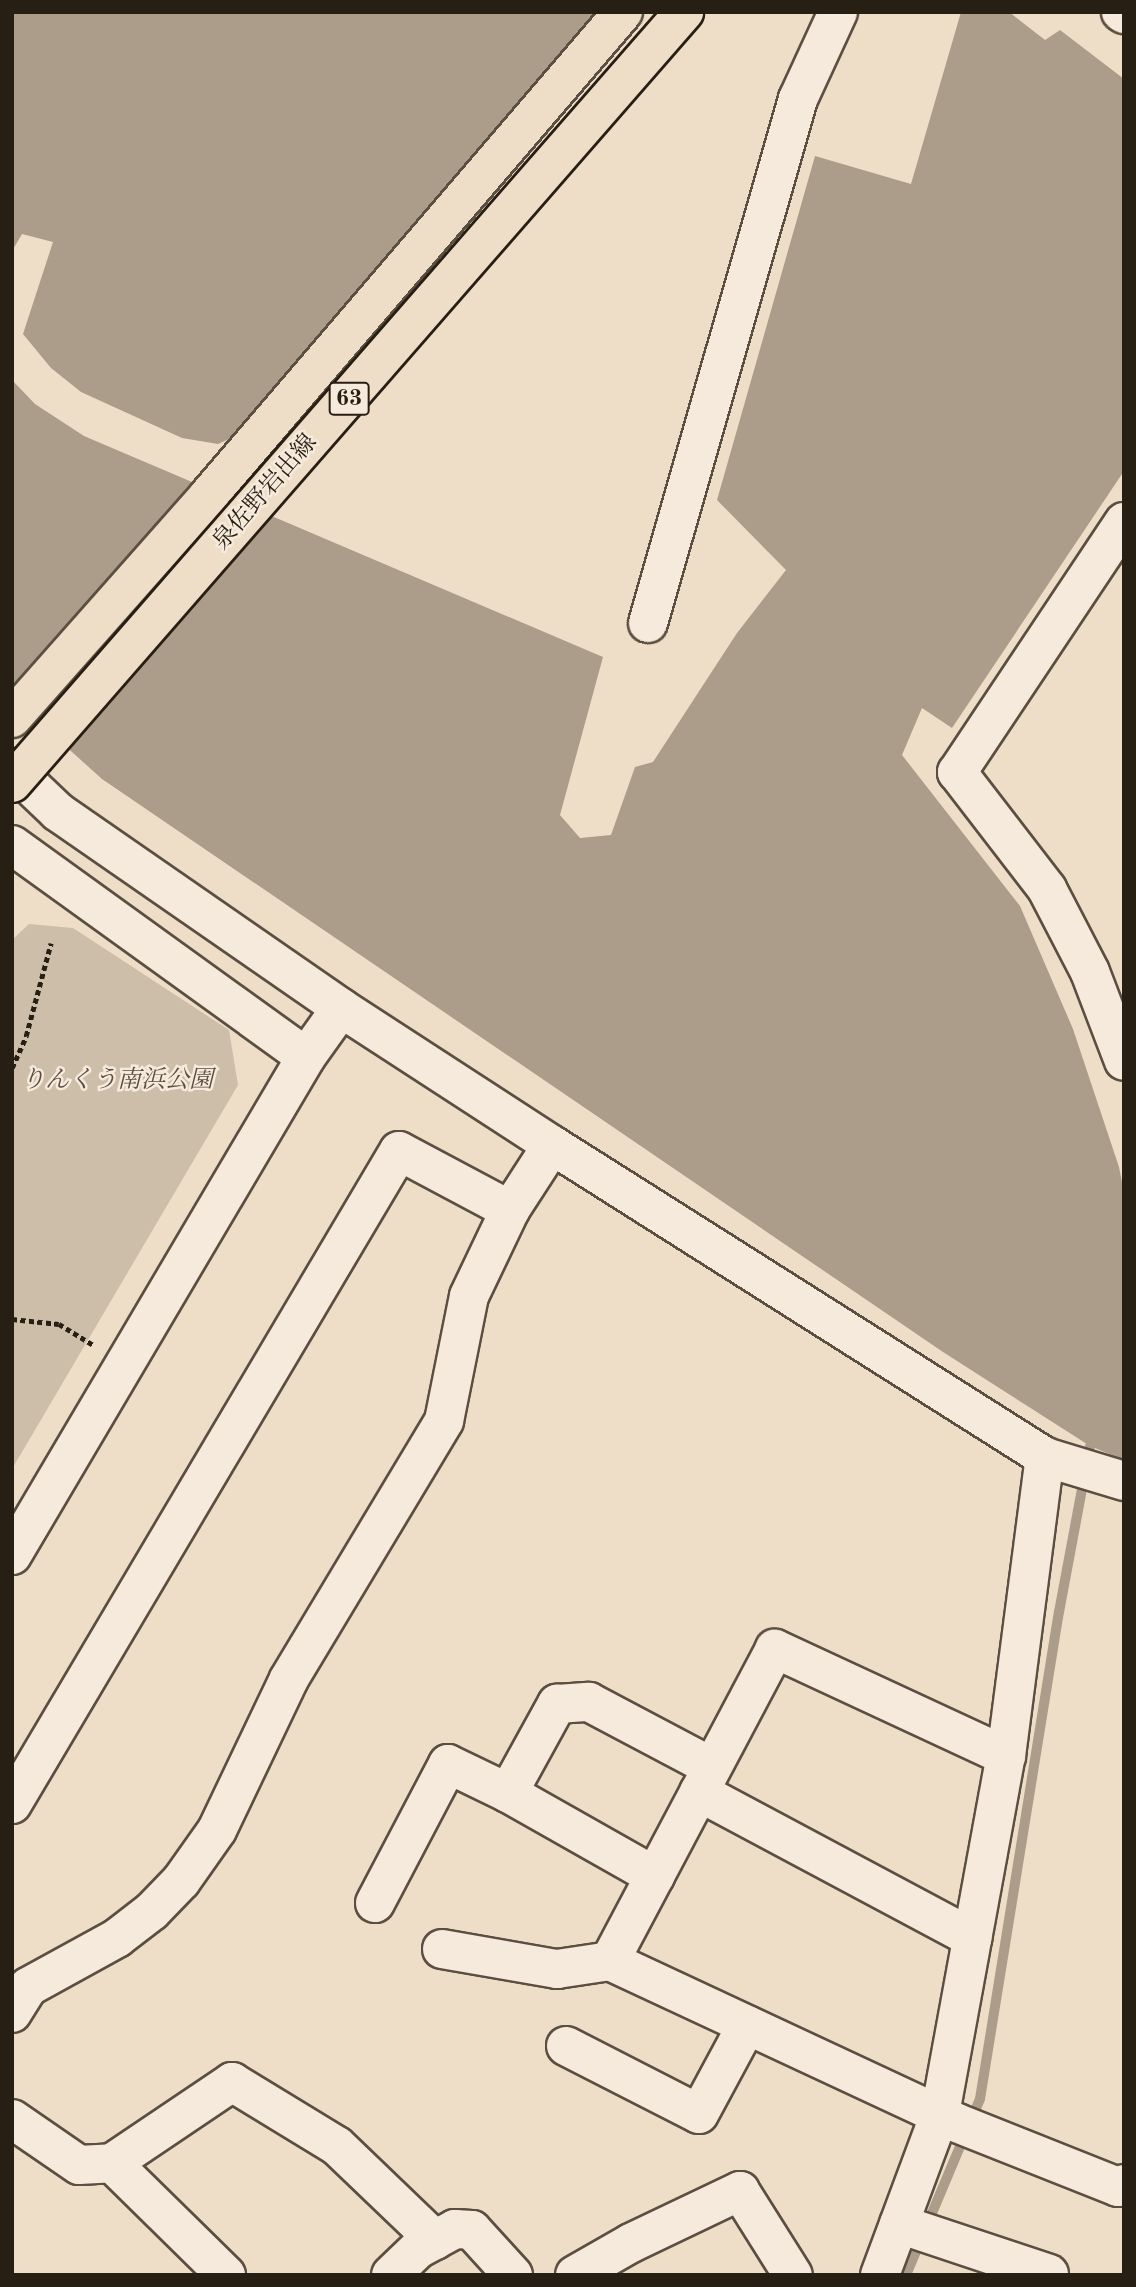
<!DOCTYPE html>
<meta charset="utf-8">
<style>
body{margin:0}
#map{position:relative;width:1136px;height:2287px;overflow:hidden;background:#efdec7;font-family:"Old Standard TT","Noto Serif JP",serif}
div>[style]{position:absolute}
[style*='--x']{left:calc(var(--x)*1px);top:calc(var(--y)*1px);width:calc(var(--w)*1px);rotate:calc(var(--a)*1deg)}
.green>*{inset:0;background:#cdbea9}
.water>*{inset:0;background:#ab9d8a}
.stream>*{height:10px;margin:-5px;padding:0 5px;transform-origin:5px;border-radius:5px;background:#ab9d8a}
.path>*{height:4.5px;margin-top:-2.25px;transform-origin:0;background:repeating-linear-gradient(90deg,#281f14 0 5px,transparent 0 8.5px)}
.roads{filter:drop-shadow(2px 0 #5a4f41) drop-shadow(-2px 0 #5a4f41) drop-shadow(0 2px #5a4f41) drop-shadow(0 -2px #5a4f41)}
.minor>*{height:38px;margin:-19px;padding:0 19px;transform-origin:19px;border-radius:19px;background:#f5eadb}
.major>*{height:38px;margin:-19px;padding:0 19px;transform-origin:19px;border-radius:19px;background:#efdec7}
.bridges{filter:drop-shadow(2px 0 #281f14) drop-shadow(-2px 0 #281f14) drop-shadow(0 2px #281f14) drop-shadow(0 -2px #281f14)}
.major-bridge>*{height:38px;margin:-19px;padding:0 19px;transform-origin:19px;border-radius:19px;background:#efdec7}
span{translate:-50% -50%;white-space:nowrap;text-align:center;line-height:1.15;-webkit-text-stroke:5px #f5eadb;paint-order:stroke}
.shield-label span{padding:2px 5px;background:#f5eadb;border:2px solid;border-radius:5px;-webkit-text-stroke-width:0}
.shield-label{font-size:23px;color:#281f14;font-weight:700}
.street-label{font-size:24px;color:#281f14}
.park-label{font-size:24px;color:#5a4f41;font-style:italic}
.frame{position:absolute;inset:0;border:14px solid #281f14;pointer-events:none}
</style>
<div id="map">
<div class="green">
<div style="clip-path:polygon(29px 924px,73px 928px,229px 1030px,238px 1085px,12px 1469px,12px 940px)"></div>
</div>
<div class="water">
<div style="clip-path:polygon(12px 12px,606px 12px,260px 425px,218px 444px,182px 438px,81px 392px,51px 368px,23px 334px,53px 242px,22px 234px,12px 251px)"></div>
<div style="clip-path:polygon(961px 12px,1009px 12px,1045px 40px,1060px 30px,1124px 79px,1124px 471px,952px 728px,922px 708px,902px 755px,1020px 906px,1073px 1029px,1119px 1167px,1124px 1192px,1124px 1460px,1090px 1446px,943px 1352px,102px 779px,12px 698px,12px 380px,35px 404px,84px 436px,603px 657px,560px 815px,580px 838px,611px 835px,635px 767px,653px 762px,737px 633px,786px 570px,717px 500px,815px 156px,911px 184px)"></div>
</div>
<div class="stream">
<div style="--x:906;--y:2275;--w:191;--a:-67.2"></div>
<div style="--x:980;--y:2099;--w:493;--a:-80.8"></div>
<div style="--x:1059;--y:1612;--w:169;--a:-79.4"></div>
</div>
<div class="path">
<div style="--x:12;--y:1068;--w:35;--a:-66"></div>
<div style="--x:26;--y:1036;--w:96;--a:-75"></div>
<div style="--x:12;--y:1319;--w:47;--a:6.1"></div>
<div style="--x:59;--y:1324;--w:42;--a:31.4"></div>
</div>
<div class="roads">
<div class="minor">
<div style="--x:1121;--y:12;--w:4;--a:34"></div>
<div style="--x:1124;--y:522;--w:301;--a:123.7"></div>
<div style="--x:957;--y:772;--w:148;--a:52.4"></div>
<div style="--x:1047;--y:889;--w:93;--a:62.6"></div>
<div style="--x:1090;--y:972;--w:95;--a:69.1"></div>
<div style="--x:648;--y:623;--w:545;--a:-74.03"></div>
<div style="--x:798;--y:99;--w:96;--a:-65.3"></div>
<div style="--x:12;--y:768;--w:64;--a:43.7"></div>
<div style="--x:58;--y:812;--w:344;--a:34.7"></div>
<div style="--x:341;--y:1008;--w:252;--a:33"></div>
<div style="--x:552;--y:1145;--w:583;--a:32.33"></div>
<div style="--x:1045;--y:1457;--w:83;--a:16.9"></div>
<div style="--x:12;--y:845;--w:362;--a:35.8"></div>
<div style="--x:12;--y:1555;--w:578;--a:-59.44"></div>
<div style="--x:306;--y:1057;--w:60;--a:-54.5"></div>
<div style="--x:1006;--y:1756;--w:255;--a:-155.1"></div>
<div style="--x:775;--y:1649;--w:353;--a:117.9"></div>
<div style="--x:610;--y:1961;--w:383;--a:25"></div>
<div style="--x:957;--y:2123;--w:173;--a:21.7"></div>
<div style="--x:1118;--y:2187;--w:7;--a:-27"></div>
<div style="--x:699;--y:1792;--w:310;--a:28.1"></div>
<div style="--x:508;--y:1793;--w:102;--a:-61.2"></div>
<div style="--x:557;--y:1704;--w:32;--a:-4"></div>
<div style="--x:589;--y:1702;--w:139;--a:27.9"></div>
<div style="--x:12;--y:1804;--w:759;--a:-59.35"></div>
<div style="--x:399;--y:1151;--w:126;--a:28"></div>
<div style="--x:510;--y:1210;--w:77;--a:-57.1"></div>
<div style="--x:375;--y:1903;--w:157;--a:-62.3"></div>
<div style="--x:448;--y:1764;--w:67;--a:25.8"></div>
<div style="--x:508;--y:1793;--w:169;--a:29.5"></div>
<div style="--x:442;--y:1949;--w:117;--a:9.9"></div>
<div style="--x:557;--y:1969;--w:54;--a:-8.6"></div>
<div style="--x:12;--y:2013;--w:31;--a:-58"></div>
<div style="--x:28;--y:1987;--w:102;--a:-28.8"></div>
<div style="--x:117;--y:1938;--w:44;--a:-37.6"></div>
<div style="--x:152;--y:1911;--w:42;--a:-46"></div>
<div style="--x:181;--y:1881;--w:62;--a:-54.8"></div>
<div style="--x:217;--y:1830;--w:167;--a:-64.5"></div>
<div style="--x:289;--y:1679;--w:301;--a:-59"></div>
<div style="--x:444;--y:1421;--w:127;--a:-78.7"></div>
<div style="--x:469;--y:1296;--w:95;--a:-64.5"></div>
<div style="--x:566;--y:2046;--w:149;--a:27.1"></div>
<div style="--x:699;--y:2114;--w:101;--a:-61.7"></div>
<div style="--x:12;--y:2119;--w:81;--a:34.5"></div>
<div style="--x:79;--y:2165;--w:33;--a:-3"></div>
<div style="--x:112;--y:2163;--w:160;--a:44.5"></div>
<div style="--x:112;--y:2163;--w:145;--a:-34"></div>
<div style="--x:232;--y:2082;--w:123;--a:31.4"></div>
<div style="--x:337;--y:2146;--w:136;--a:43.8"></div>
<div style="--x:899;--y:2224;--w:158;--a:18.4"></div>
<div style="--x:391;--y:2275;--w:37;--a:-44"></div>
<div style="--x:418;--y:2249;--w:42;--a:-28.4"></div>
<div style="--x:455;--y:2229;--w:17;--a:3"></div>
<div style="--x:472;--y:2230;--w:61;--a:47.7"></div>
<div style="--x:575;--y:2275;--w:64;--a:-29.7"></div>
<div style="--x:631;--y:2243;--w:121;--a:-25.5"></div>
<div style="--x:740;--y:2191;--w:99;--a:57.8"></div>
<div style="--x:880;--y:2275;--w:172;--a:-69.6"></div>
<div style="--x:940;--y:2114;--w:364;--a:-79.6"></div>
<div style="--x:1006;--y:1756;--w:302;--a:-82.6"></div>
</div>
<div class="major">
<div style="--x:12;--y:718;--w:298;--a:-48.5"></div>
<div style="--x:209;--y:495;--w:636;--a:-49.4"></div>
</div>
</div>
<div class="bridges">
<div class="major-bridge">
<div style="--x:12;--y:783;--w:1023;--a:-48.92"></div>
</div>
</div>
<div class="shield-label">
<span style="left:349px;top:399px">63</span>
</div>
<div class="street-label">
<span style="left:266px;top:493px;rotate:-49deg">泉佐野岩出線</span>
</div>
<div class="park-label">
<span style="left:117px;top:1082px">りんくう南浜公園</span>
</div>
<div class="frame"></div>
</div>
